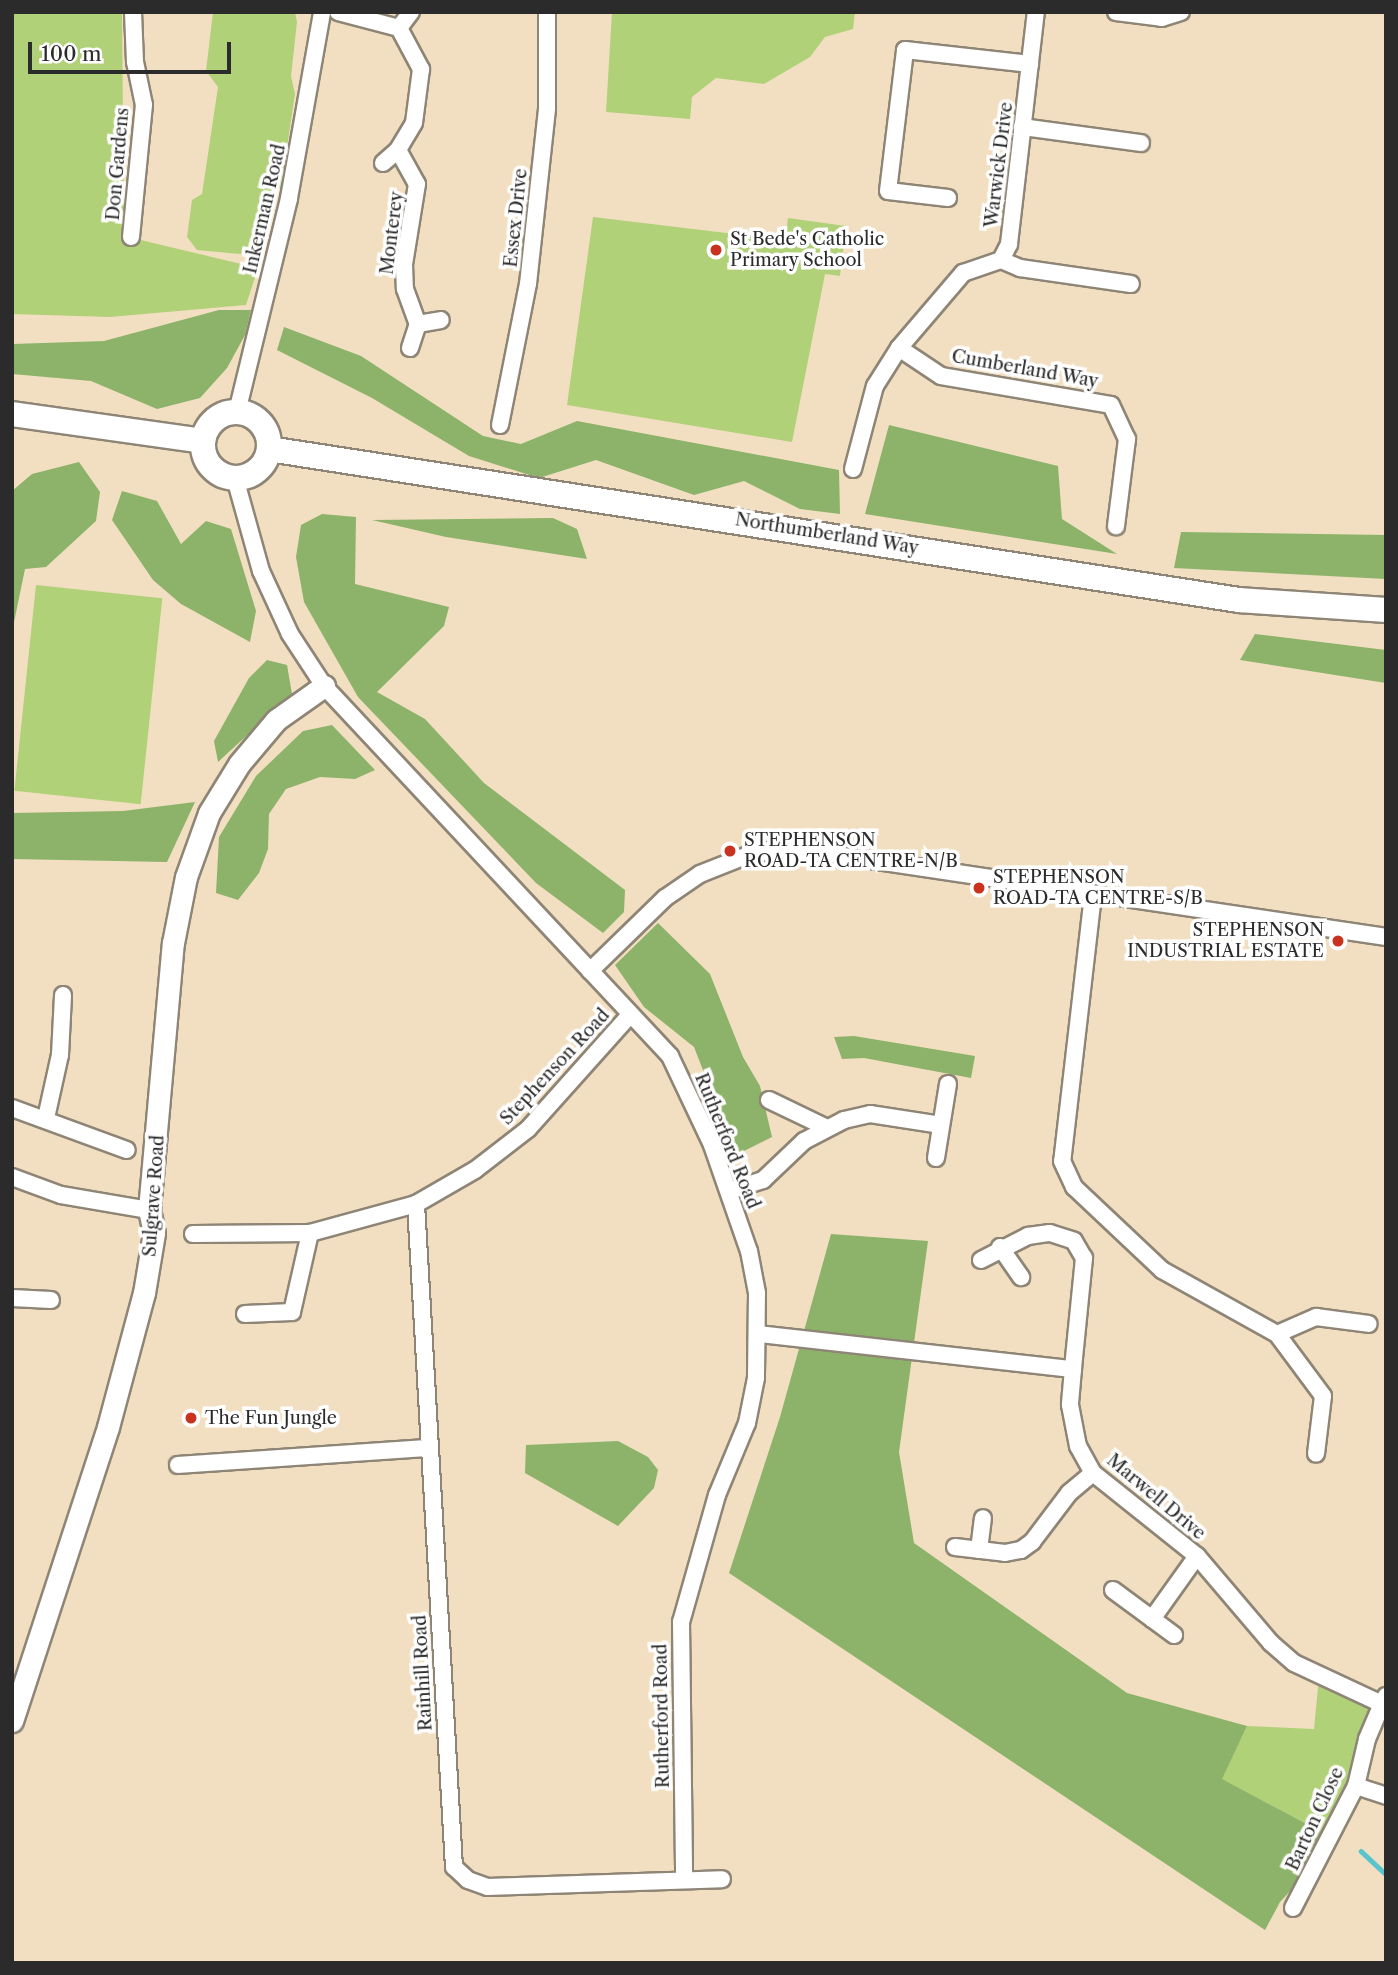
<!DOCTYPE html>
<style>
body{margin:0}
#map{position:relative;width:1398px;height:1975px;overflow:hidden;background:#f2dfc1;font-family:"Libre Caslon Text",serif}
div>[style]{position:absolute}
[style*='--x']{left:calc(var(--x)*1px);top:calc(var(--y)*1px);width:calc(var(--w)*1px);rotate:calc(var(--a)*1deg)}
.green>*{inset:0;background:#b1d179;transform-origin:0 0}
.forest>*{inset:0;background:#8cb369}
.stream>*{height:4.5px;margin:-2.25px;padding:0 2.25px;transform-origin:2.25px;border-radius:2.25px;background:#57c4ce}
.roads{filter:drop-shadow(2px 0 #8e8576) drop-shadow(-2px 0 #8e8576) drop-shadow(0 2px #8e8576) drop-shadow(0 -2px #8e8576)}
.street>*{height:16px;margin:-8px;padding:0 8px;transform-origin:8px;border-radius:8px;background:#fff}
.secondary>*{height:21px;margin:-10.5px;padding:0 10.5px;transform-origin:10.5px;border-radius:10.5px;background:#fff}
.primary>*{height:24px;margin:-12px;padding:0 12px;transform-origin:12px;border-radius:12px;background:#fff}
.primary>.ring{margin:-12px;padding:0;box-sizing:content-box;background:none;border:24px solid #fff;border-radius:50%}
.dots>*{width:19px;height:19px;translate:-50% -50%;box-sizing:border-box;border:4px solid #fff;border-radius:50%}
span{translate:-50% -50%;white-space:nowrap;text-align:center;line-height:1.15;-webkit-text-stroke:7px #fff;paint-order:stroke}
.street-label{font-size:18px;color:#2b2b2b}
.poi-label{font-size:18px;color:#2b2b2b}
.left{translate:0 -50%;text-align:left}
.right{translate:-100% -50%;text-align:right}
.frame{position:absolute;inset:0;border:14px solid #2b2b2b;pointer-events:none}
.scale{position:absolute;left:28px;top:42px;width:203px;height:32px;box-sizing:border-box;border:4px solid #2b2b2b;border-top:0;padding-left:9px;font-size:21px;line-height:24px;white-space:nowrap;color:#2b2b2b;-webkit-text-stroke:5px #fff;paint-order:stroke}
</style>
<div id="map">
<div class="green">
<div style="clip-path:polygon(12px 12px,122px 12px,124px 236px,258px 268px,246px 305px,110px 317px,12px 314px)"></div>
<div style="clip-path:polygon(213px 12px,295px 12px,297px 22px,291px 76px,295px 94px,281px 187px,267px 196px,259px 240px,240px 254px,197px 250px,187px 237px,192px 200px,202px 194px,218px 87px,206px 71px)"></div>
<div style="clip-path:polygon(612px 12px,855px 12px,853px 29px,825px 37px,810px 57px,764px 84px,716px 78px,692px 97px,690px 119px,606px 112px)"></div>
<div style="clip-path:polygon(593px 217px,785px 240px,788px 218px,846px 226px,840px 276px,825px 274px,792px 442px,567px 405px)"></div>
<div style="left:36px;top:585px;width:127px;height:207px;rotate:6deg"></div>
<div style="clip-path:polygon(1319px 1677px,1379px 1706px,1354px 1785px,1329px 1836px,1221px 1779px,1247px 1726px,1314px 1729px)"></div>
</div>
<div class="forest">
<div style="clip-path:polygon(219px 310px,251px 310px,245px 335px,227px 368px,200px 398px,157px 409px,91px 381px,12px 374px,12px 344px,104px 341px)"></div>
<div style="clip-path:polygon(284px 327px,361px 356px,483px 436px,521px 444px,577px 421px,839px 470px,840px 514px,800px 509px,744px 481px,694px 495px,596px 460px,539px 478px,469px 456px,372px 398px,277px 350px)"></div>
<div style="clip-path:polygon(889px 425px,1058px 466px,1062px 519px,1117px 554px,865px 514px)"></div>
<div style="clip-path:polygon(79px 462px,100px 492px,96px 521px,46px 567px,25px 569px,12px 632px,12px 491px,32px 474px)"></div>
<div style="clip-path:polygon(122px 491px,157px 501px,181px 544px,206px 521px,231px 529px,256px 611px,250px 642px,181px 604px,153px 580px,112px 520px)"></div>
<div style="clip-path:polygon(322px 514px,356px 517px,355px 584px,449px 607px,444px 626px,377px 692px,425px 719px,484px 783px,625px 890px,624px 912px,603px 933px,536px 883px,358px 697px,304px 602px,296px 557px,301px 525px)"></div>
<div style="clip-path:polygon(553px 518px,577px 529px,587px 559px,446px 537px,372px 520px)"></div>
<div style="clip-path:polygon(1181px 532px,1386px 535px,1386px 579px,1174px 568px)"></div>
<div style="clip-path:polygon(1255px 634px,1386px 650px,1386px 683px,1240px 660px)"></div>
<div style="clip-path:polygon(267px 660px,287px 665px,292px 694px,218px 762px,214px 741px,249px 678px)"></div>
<div style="clip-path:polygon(332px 725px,375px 770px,355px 779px,320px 777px,286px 789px,269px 814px,268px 849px,259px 873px,238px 900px,216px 893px,219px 837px,256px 776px,303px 731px)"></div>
<div style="clip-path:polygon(195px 802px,167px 862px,12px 859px,12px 813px,123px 811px)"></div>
<div style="clip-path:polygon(658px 923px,710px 974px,743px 1057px,760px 1086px,772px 1137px,736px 1155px,694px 1047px,644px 1007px,615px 965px)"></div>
<div style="clip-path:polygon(854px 1036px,975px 1056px,971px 1078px,864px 1058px,842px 1059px,834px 1037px)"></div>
<div style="clip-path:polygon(831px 1234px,928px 1241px,899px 1452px,914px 1543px,1127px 1693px,1247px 1726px,1222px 1779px,1329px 1836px,1314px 1865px,1280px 1902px,1265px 1930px,729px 1573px,780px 1417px)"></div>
<div style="clip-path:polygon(618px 1441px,648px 1457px,658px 1470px,654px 1488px,618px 1526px,525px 1473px,526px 1445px)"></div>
</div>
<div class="stream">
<div style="--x:1361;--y:1851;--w:34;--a:43"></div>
</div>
<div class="roads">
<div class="street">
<div style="--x:338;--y:12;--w:63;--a:14.7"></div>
<div style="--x:399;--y:28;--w:47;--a:61.8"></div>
<div style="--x:421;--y:69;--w:54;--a:97.4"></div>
<div style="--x:414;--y:123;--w:31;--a:121"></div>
<div style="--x:398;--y:150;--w:39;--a:61"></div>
<div style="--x:417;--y:184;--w:81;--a:99.2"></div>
<div style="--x:404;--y:264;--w:25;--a:88"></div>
<div style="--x:405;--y:289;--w:37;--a:70"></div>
<div style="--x:1116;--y:12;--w:46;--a:7.4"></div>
<div style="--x:1162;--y:18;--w:20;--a:-18"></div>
<div style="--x:399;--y:28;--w:20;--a:-53"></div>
<div style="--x:1022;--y:127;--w:120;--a:7.7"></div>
<div style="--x:383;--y:163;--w:20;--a:-41"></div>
<div style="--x:948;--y:198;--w:60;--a:-173.3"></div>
<div style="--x:888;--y:191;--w:142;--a:-83.1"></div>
<div style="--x:905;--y:50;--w:126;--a:6.4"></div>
<div style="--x:131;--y:237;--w:133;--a:-84.4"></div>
<div style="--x:144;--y:105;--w:44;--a:-101.8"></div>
<div style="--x:135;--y:62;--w:50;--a:-92.3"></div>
<div style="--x:1001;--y:260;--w:21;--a:23"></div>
<div style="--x:1020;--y:268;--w:112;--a:8.2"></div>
<div style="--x:410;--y:348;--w:25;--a:-72"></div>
<div style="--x:418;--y:324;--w:23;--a:-10"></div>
<div style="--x:899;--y:348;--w:50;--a:33.7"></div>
<div style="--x:941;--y:376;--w:172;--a:9.7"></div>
<div style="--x:1111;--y:405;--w:38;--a:65"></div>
<div style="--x:1127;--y:439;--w:88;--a:97.2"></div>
<div style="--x:237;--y:412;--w:220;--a:-76.3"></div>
<div style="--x:289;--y:198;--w:189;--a:-79.9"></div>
<div style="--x:500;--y:425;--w:144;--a:-78.8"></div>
<div style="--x:528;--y:284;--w:177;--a:-83.8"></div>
<div style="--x:547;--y:108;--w:96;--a:-90"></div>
<div style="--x:853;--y:469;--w:86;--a:-75.2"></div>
<div style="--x:875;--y:386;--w:45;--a:-57.7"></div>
<div style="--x:899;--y:348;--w:99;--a:-49.5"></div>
<div style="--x:963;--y:273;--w:40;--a:-18.9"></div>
<div style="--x:1001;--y:260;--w:18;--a:-63"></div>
<div style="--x:1009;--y:244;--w:234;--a:-83.4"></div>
<div style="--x:235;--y:478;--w:97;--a:74.4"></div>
<div style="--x:261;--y:571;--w:69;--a:65.3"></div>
<div style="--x:290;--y:634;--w:62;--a:56.8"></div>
<div style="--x:324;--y:686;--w:507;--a:46.92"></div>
<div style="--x:670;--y:1056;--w:98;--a:64.7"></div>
<div style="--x:712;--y:1145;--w:112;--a:70.8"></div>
<div style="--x:749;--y:1251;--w:43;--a:79.2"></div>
<div style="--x:757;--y:1293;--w:85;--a:90.7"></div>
<div style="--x:756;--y:1378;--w:46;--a:101.3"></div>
<div style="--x:747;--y:1423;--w:78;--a:112.6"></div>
<div style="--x:717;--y:1495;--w:132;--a:105.8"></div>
<div style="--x:681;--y:1622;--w:258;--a:89.3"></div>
<div style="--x:1093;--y:895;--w:268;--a:96.6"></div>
<div style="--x:1062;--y:1161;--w:29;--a:65"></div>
<div style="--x:1074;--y:1187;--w:121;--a:43.3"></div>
<div style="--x:1162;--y:1270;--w:132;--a:29.1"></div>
<div style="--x:1277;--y:1334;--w:77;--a:53.4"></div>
<div style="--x:1323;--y:1396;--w:58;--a:96.9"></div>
<div style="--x:590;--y:971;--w:105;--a:-44.2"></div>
<div style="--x:665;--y:898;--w:42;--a:-34.4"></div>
<div style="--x:700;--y:874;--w:52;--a:-21.6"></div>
<div style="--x:748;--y:855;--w:43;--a:-9.5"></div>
<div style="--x:790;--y:848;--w:603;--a:8.49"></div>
<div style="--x:769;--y:1100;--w:62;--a:25.7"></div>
<div style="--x:12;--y:1108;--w:122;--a:20.1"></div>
<div style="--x:46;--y:1118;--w:65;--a:-77.5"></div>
<div style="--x:60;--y:1055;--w:60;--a:-87.1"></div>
<div style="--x:936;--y:1158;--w:75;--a:-80.8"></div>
<div style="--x:12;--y:1177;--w:52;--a:20.2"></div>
<div style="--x:61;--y:1195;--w:89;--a:9.7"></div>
<div style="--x:729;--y:1191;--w:36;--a:-18"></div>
<div style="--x:763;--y:1180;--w:57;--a:-43.6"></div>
<div style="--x:804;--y:1141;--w:45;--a:-27.7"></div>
<div style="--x:844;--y:1120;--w:27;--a:-13"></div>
<div style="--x:870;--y:1114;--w:72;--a:8.8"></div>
<div style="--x:416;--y:1204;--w:664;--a:86.72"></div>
<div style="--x:454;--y:1867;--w:19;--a:43"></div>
<div style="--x:468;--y:1880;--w:20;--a:20"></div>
<div style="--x:487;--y:1887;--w:235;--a:-1.9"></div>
<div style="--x:193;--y:1234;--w:117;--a:-0.5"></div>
<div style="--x:310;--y:1233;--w:110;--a:-15.3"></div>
<div style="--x:416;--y:1204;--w:68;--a:-30"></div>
<div style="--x:475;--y:1170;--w:67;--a:-37.7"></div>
<div style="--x:528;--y:1129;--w:152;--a:-48.2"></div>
<div style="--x:1000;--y:1247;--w:37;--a:55"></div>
<div style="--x:981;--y:1260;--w:53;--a:-27.1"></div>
<div style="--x:1028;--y:1236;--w:22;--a:-8"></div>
<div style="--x:1050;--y:1233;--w:25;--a:18"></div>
<div style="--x:1074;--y:1241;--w:20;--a:60"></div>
<div style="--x:1084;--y:1258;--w:112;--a:95.7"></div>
<div style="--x:12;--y:1298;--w:39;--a:3"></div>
<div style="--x:245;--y:1314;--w:47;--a:-2.4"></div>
<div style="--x:292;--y:1312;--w:81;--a:-77.2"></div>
<div style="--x:759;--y:1334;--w:316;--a:6.4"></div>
<div style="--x:1073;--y:1369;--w:36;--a:95"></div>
<div style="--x:1070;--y:1405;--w:42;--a:79"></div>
<div style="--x:1078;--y:1446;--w:31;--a:61"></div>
<div style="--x:1093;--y:1473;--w:133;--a:38.6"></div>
<div style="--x:1197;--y:1556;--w:114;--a:49.6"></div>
<div style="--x:1271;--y:1643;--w:30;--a:41"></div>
<div style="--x:1294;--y:1663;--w:97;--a:25"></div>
<div style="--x:1382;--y:1704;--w:9;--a:-63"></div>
<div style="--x:1277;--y:1334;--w:43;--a:-23.6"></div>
<div style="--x:1316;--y:1317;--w:53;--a:7.5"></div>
<div style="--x:178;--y:1465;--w:252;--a:-3.9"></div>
<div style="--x:955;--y:1547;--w:50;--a:6.8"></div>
<div style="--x:1005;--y:1553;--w:16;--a:-11"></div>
<div style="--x:1021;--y:1550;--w:14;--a:-36"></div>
<div style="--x:1032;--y:1542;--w:61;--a:-52.9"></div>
<div style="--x:1069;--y:1493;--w:31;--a:-40"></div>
<div style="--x:979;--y:1550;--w:32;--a:-83"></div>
<div style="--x:1113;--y:1590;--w:76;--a:36.4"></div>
<div style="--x:1152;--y:1619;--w:77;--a:-54.5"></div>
<div style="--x:1356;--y:1786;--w:32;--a:18"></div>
<div style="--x:1293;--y:1908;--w:137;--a:-62.7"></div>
<div style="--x:1356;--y:1786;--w:48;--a:-76.8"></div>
<div style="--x:1367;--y:1739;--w:38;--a:-67"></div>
</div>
<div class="secondary">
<div style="--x:12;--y:1721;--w:309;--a:-71.9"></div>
<div style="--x:108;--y:1427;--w:139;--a:-75"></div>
<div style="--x:144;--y:1293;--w:61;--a:-80.5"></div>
<div style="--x:154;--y:1233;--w:24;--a:-102"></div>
<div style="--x:149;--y:1210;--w:268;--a:-84.9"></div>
<div style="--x:173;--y:943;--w:67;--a:-78.9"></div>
<div style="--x:186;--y:877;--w:68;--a:-70.2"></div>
<div style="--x:209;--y:813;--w:57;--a:-58.5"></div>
<div style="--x:239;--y:764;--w:57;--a:-49.9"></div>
<div style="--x:276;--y:720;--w:59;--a:-35.3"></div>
</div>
<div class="primary">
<div class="ring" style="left:203px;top:412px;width:42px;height:42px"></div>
<div style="--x:12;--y:414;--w:193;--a:8"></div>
<div style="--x:269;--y:449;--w:982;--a:8.85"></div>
<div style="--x:1239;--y:600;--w:147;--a:3.9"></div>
</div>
</div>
<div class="dots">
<div style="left:716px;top:250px;background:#c8321e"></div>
<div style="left:730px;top:851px;background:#c8321e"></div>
<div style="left:979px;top:888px;background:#c8321e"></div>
<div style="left:1338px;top:941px;background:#c8321e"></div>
<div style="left:191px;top:1418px;background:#c8321e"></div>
</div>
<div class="street-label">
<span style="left:118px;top:164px;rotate:-85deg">Don Gardens</span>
<span style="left:999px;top:165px;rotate:-83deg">Warwick Drive</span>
<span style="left:265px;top:209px;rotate:-77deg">Inkerman Road</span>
<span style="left:516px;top:218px;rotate:-84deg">Essex Drive</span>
<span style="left:392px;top:233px;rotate:-83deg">Monterey</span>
<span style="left:1025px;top:369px;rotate:10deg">Cumberland Way</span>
<span style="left:827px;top:534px;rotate:9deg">Northumberland Way</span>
<span style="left:555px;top:1067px;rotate:-47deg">Stephenson Road</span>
<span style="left:727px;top:1141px;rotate:68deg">Rutherford Road</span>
<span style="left:154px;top:1196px;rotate:-86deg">Sulgrave Road</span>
<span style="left:1156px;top:1497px;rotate:40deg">Marwell Drive</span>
<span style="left:423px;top:1673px;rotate:-93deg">Rainhill Road</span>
<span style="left:662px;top:1716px;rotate:-91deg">Rutherford Road</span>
<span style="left:1315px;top:1819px;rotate:-65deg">Barton Close</span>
</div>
<div class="poi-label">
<span class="left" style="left:730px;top:250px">St Bede's Catholic<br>Primary School</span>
<span class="left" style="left:744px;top:851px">STEPHENSON<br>ROAD-TA CENTRE-N/B</span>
<span class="left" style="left:993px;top:888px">STEPHENSON<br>ROAD-TA CENTRE-S/B</span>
<span class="right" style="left:1324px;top:941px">STEPHENSON<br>INDUSTRIAL ESTATE</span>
<span class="left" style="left:205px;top:1418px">The Fun Jungle</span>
</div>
<div class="frame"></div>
<div class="scale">100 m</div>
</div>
